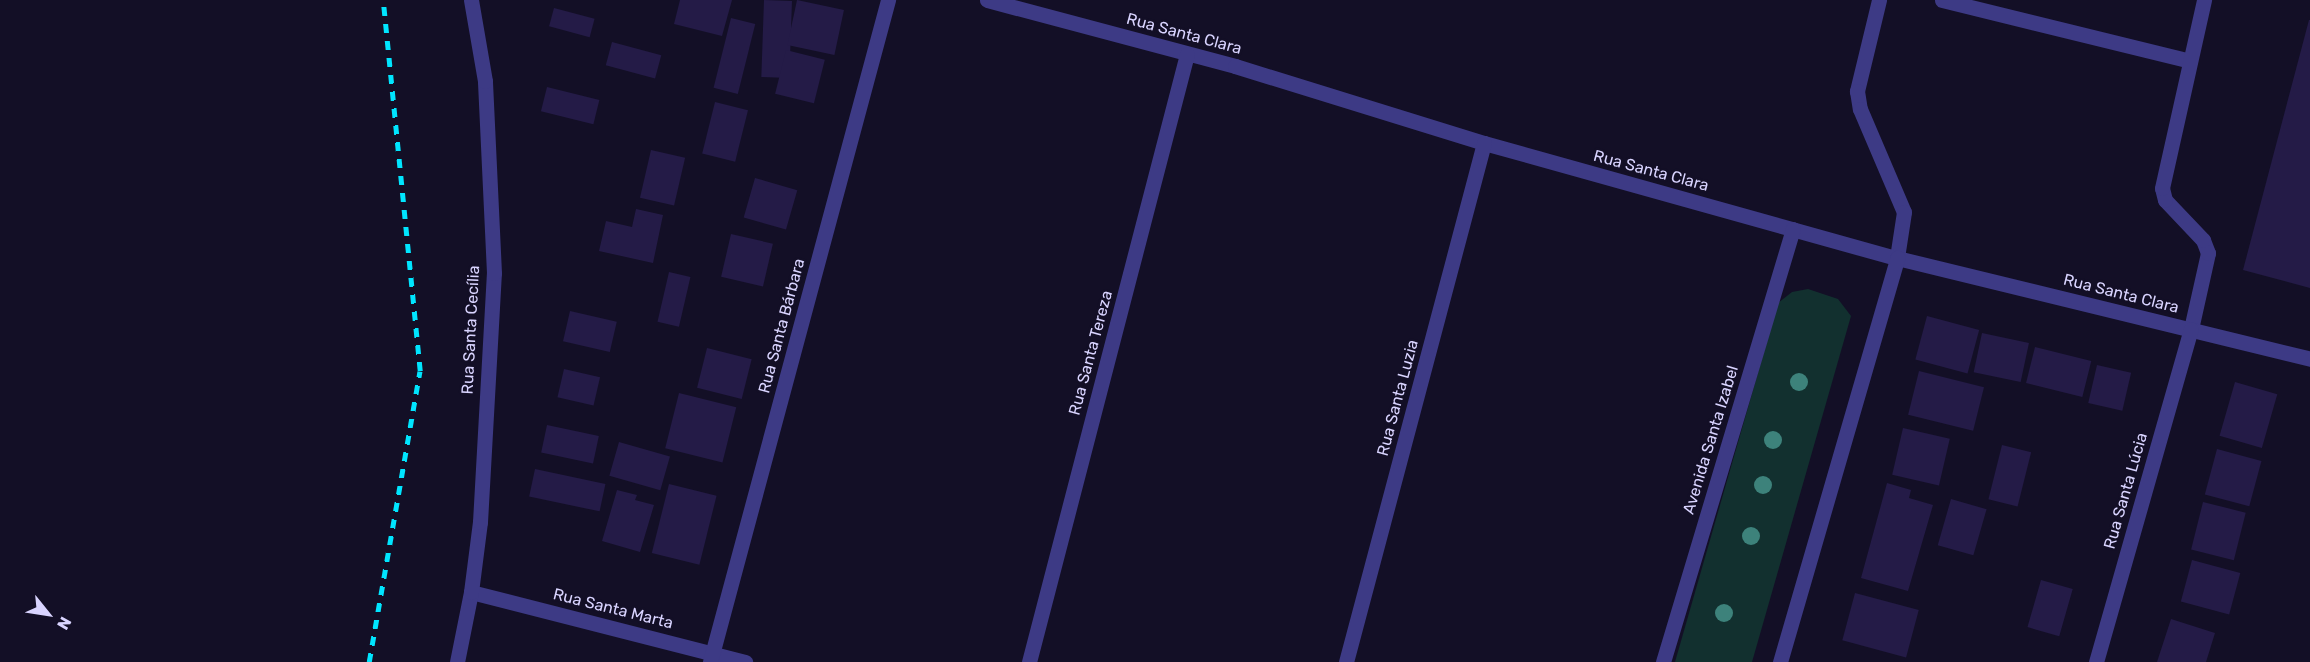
<!DOCTYPE html>
<meta charset="utf-8">
<style>
body{margin:0}
#map{position:relative;width:2310px;height:662px;overflow:hidden;background:#130f26;font-family:Rubik,sans-serif}
div>[style]{position:absolute}
[style*='--x']{left:calc(var(--x)*1px);top:calc(var(--y)*1px);width:calc(var(--w)*1px);rotate:calc(var(--a)*1deg)}
.green>*{inset:0;background:#12302f}
.building>*{inset:0;background:#241b47;transform-origin:0 0}
.lane>*{height:15px;margin:-7.5px;padding:0 7.5px;transform-origin:7.5px;border-radius:7.5px;background:#3d3a85}
.street>*{height:15px;margin:-7.5px;padding:0 7.5px;transform-origin:7.5px;border-radius:7.5px;background:#3d3a85}
.rail>*{height:4.5px;margin-top:-2.25px;transform-origin:0;background:repeating-linear-gradient(90deg,#00e5ff 0 9px,transparent 0 17px)}
.trees>*{width:18px;height:18px;margin:-9px;border-radius:50%;background:#3d827b}
span{translate:-50% -50%;white-space:nowrap;text-align:center;line-height:1.15;-webkit-text-stroke:5px #130f26;paint-order:stroke}
.street-label{font-size:16px;color:#d9d4ff}
.north{position:absolute;left:18px;top:584px;width:60px;height:60px;-webkit-text-stroke:4px #130f26;paint-order:stroke;rotate:120deg;font-size:16px;font-weight:700;line-height:24px;text-align:center;color:#d9d4ff}
.north::after{content:'';display:block;margin:auto;width:21px;height:27px;background:#d9d4ff;clip-path:polygon(50% 0,100% 100%,50% 72%,0 100%)}
</style>
<div id="map">
<div class="green">
<div style="clip-path:polygon(1808px 289px,1838px 299px,1851px 316px,1752px 662px,1675px 662px,1778px 303px,1792px 292px)"></div>
</div>
<div class="building">
<div style="clip-path:polygon(680px 0,732px 0,722px 36px,674px 24px)"></div>
<div style="left:764px;top:0;width:28px;height:77px;rotate:2deg"></div>
<div style="left:797px;top:0;width:48px;height:46px;rotate:12deg"></div>
<div style="left:554px;top:8px;width:42px;height:19px;rotate:15deg"></div>
<div style="left:731px;top:18px;width:25px;height:72px;rotate:14deg"></div>
<div style="clip-path:polygon(2309px 20px,2310px 20px,2310px 288px,2243px 270px)"></div>
<div style="left:612px;top:42px;width:51px;height:24px;rotate:15deg"></div>
<div style="left:786px;top:50px;width:40px;height:45px;rotate:14deg"></div>
<div style="left:547px;top:87px;width:54px;height:25px;rotate:14deg"></div>
<div style="left:715px;top:102px;width:34px;height:53px;rotate:14deg"></div>
<div style="left:651px;top:150px;width:35px;height:49px;rotate:13deg"></div>
<div style="left:755px;top:178px;width:44px;height:41px;rotate:16deg"></div>
<div style="clip-path:polygon(636px 209px,663px 215px,653px 263px,599px 251px,606px 221px,632px 227px)"></div>
<div style="left:731px;top:234px;width:43px;height:44px;rotate:13deg"></div>
<div style="left:669px;top:272px;width:22px;height:51px;rotate:13deg"></div>
<div style="left:570px;top:311px;width:48px;height:31px;rotate:13deg"></div>
<div style="left:1927px;top:316px;width:54px;height:45px;rotate:15deg"></div>
<div style="left:1982px;top:333px;width:48px;height:40px;rotate:12deg"></div>
<div style="left:2035px;top:347px;width:58px;height:37px;rotate:14deg"></div>
<div style="left:707px;top:348px;width:46px;height:41px;rotate:14deg"></div>
<div style="left:2097px;top:365px;width:35px;height:39px;rotate:13deg"></div>
<div style="left:564px;top:369px;width:37px;height:29px;rotate:13deg"></div>
<div style="left:1919px;top:371px;width:67px;height:45px;rotate:14deg"></div>
<div style="left:2235px;top:382px;width:44px;height:56px;rotate:16deg"></div>
<div style="left:679px;top:393px;width:59px;height:57px;rotate:14deg"></div>
<div style="left:547px;top:425px;width:53px;height:28px;rotate:12deg"></div>
<div style="left:1903px;top:428px;width:48px;height:48px;rotate:13deg"></div>
<div style="left:619px;top:442px;width:53px;height:35px;rotate:16deg"></div>
<div style="left:2002px;top:445px;width:30px;height:56px;rotate:14deg"></div>
<div style="left:2217px;top:449px;width:46px;height:47px;rotate:15deg"></div>
<div style="left:535px;top:469px;width:72px;height:28px;rotate:12deg"></div>
<div style="clip-path:polygon(1887px 483px,1911px 490px,1909px 498px,1933px 505px,1908px 591px,1861px 578px)"></div>
<div style="left:669px;top:484px;width:49px;height:71px;rotate:14deg"></div>
<div style="clip-path:polygon(617px 490px,637px 495px,635px 500px,654px 505px,640px 552px,602px 541px)"></div>
<div style="left:1951px;top:499px;width:37px;height:48px;rotate:16deg"></div>
<div style="left:2203px;top:502px;width:44px;height:49px;rotate:14deg"></div>
<div style="left:2192px;top:560px;width:50px;height:43px;rotate:15deg"></div>
<div style="left:2041px;top:580px;width:33px;height:49px;rotate:16deg"></div>
<div style="left:1855px;top:593px;width:66px;height:49px;rotate:15deg"></div>
<div style="clip-path:polygon(2171px 619px,2215px 633px,2206px 662px,2157px 662px)"></div>
</div>
<div class="lane">
<div style="--x:1879;--y:0;--w:94;--a:103.6"></div>
<div style="--x:1857;--y:91;--w:18;--a:81"></div>
<div style="--x:1860;--y:109;--w:112;--a:66.9"></div>
<div style="--x:1904;--y:212;--w:47;--a:98.7"></div>
<div style="--x:1942;--y:0;--w:255;--a:13.8"></div>
<div style="--x:2191;--y:329;--w:78;--a:-77.4"></div>
<div style="--x:2208;--y:253;--w:14;--a:-111"></div>
<div style="--x:2203;--y:240;--w:55;--a:-133.5"></div>
<div style="--x:2165;--y:200;--w:12;--a:-104"></div>
<div style="--x:2162;--y:188;--w:193;--a:-77.4"></div>
</div>
<div class="street">
<div style="--x:987;--y:0;--w:257;--a:14.9"></div>
<div style="--x:1235;--y:66;--w:261;--a:17.2"></div>
<div style="--x:1484;--y:143;--w:429;--a:15.6"></div>
<div style="--x:1897;--y:258;--w:425;--a:13.7"></div>
<div style="--x:471;--y:592;--w:283;--a:14.3"></div>
<div style="--x:457;--y:662;--w:71;--a:-78.7"></div>
<div style="--x:471;--y:592;--w:71;--a:-82.7"></div>
<div style="--x:480;--y:522;--w:249;--a:-86.8"></div>
<div style="--x:494;--y:273;--w:192;--a:-92.7"></div>
<div style="--x:485;--y:81;--w:82;--a:-99.8"></div>
<div style="--x:710;--y:662;--w:686;--a:-74.95"></div>
<div style="--x:1029;--y:662;--w:628;--a:-75.43"></div>
<div style="--x:1346;--y:662;--w:537;--a:-75.11"></div>
<div style="--x:1663;--y:662;--w:452;--a:-73.3"></div>
<div style="--x:1780;--y:662;--w:421;--a:-73.8"></div>
<div style="--x:2096;--y:662;--w:346;--a:-74.1"></div>
</div>
<div class="rail">
<div style="--x:369;--y:662;--w:295;--a:-80.1"></div>
<div style="--x:420;--y:371;--w:373;--a:-95.7"></div>
</div>
<div class="trees">
<div style="left:1799px;top:382px"></div>
<div style="left:1773px;top:440px"></div>
<div style="left:1763px;top:485px"></div>
<div style="left:1751px;top:536px"></div>
<div style="left:1724px;top:613px"></div>
</div>
<div class="street-label">
<span style="left:1184px;top:34px;rotate:15deg">Rua Santa Clara</span>
<span style="left:1651px;top:171px;rotate:15deg">Rua Santa Clara</span>
<span style="left:2121px;top:294px;rotate:14deg">Rua Santa Clara</span>
<span style="left:782px;top:326px;rotate:-75deg">Rua Santa Bárbara</span>
<span style="left:471px;top:330px;rotate:-87deg">Rua Santa Cecília</span>
<span style="left:1091px;top:353px;rotate:-75deg">Rua Santa Tereza</span>
<span style="left:1398px;top:398px;rotate:-75deg">Rua Santa Luzia</span>
<span style="left:1711px;top:440px;rotate:-73deg">Avenida Santa Izabel</span>
<span style="left:2126px;top:491px;rotate:-74deg">Rua Santa Lúcia</span>
<span style="left:613px;top:609px;rotate:14deg">Rua Santa Marta</span>
</div>
<div class="north">N</div>
</div>
